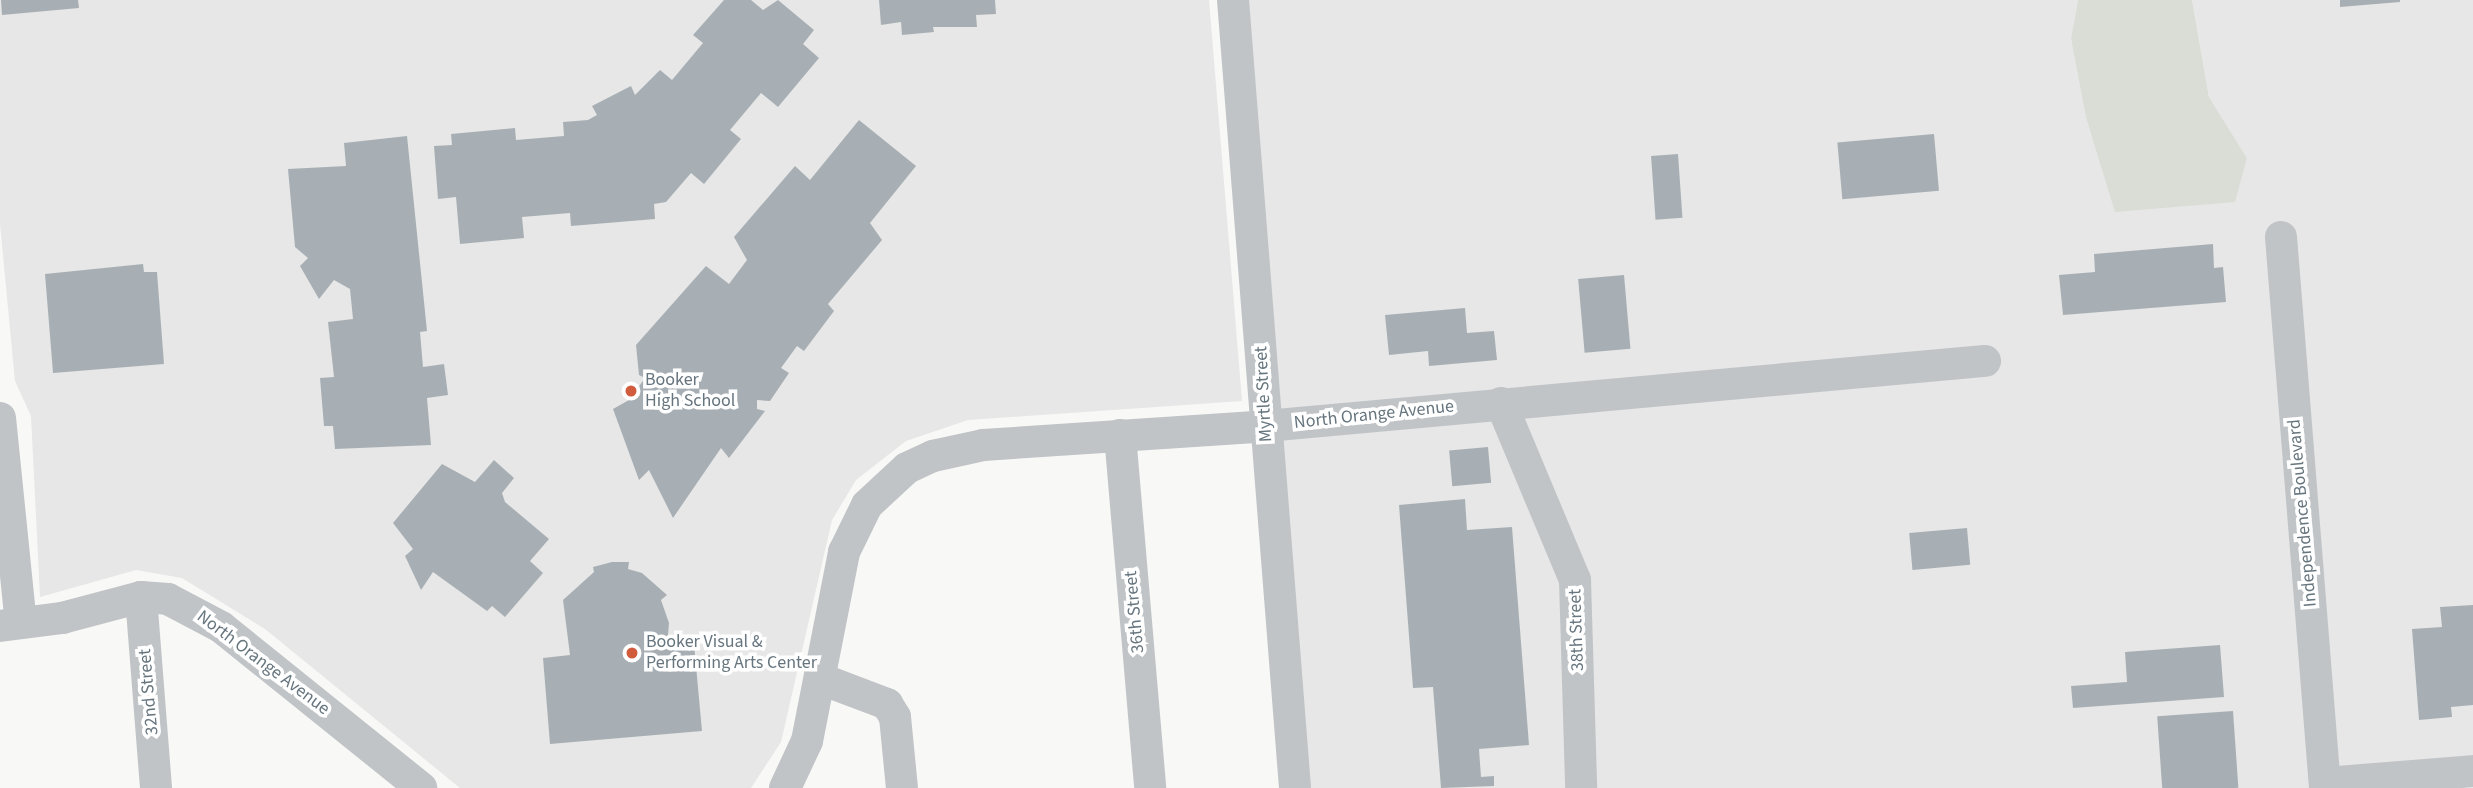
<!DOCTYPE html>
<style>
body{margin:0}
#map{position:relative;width:2473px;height:788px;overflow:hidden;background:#f8f8f6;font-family:"Source Sans 3",sans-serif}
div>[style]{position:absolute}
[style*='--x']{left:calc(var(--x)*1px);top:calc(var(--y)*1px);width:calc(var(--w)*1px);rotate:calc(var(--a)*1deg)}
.built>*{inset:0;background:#e6e7e6}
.green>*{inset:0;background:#d9ddd6}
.building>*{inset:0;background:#a8afb4;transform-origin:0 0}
.minor>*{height:32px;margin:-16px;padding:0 16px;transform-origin:16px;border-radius:16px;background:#c0c4c7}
.dots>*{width:19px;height:19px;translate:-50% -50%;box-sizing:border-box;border:4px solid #fff;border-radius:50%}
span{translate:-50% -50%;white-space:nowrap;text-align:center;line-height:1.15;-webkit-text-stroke:7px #fff;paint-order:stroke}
.poi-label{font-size:18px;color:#66757e}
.left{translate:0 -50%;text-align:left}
.street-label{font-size:18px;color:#66757e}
</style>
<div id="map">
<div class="built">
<div style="clip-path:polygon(0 0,1209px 0,1242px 401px,968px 420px,906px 441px,856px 480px,832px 520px,781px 742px,751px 788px,460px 788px,265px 629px,182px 578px,136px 570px,40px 597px,31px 416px,15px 381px,0 224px)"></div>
<div style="clip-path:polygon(1245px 0,2078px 0,2071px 39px,2086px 118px,2115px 211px,2247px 158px,2209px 97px,2192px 0,2473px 0,2473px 760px,2336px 772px,2291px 226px,2268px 228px,2313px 788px,1307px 788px,1278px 435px,1998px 370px,1995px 350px,1277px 414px)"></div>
</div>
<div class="green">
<div style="clip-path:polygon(2078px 0,2192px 0,2209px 97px,2247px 158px,2235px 202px,2115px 212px,2086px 118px,2071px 39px)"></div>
</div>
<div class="building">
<div style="clip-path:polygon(1px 0,78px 0,79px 8px,2px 15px)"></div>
<div style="clip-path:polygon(724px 0,751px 0,763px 10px,778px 0,814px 30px,803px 44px,819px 58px,778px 107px,761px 93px,730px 130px,741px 139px,704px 184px,691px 173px,666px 202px,654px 204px,655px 219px,571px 226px,570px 213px,522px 217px,524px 238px,460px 244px,456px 197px,438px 199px,434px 146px,452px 145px,451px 134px,515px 128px,516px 140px,564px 136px,563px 122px,588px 120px,597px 115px,592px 106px,631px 86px,635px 95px,660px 70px,672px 80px,703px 43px,693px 35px)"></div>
<div style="clip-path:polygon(879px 0,995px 0,996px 14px,976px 15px,977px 27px,933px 27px,934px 32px,902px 35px,901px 22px,881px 25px)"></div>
<div style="clip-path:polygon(2340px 0,2400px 0,2400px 2px,2340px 7px)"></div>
<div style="clip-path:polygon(859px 120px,916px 166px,870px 223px,882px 240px,828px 304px,834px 311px,804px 351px,797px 346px,781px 368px,789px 373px,770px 401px,757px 400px,757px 409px,765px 411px,729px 458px,721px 448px,673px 518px,649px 470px,639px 480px,613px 409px,629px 400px,645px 378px,639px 375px,636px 345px,706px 266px,729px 284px,747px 260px,734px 237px,795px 166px,810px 180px)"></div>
<div style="left:1934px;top:134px;width:57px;height:97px;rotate:85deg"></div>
<div style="clip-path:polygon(407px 136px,427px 331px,420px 332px,423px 367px,444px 364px,448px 395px,427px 398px,431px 445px,335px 449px,333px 426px,324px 426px,320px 378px,334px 377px,328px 322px,353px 319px,350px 289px,334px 280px,319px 299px,300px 266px,308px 258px,295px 247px,288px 169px,346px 166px,344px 143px)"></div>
<div style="left:1678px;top:154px;width:64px;height:27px;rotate:86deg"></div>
<div style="clip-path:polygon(2213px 244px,2214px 268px,2223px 267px,2226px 302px,2063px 315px,2059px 275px,2095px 272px,2094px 254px)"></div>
<div style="clip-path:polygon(143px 264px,144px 272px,157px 272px,164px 364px,53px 373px,45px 274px)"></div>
<div style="left:1624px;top:275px;width:74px;height:46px;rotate:85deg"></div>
<div style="clip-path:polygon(1465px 308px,1467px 333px,1494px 331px,1497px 360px,1429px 366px,1428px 351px,1389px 355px,1385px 315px)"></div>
<div style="left:1488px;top:447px;width:36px;height:39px;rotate:85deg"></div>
<div style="clip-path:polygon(494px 460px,514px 478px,502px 493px,505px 502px,549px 539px,530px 561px,543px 573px,505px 617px,492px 606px,487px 611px,433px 572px,421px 590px,405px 556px,413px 549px,393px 523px,442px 464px,475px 482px)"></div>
<div style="clip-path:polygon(1465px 499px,1467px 530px,1512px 527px,1529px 745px,1479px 749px,1481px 777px,1494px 776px,1494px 786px,1441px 788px,1433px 687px,1413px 688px,1399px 505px)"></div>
<div style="left:1967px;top:528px;width:37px;height:58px;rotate:85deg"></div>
<div style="clip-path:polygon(612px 562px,629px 562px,628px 569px,642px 573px,667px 595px,661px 600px,669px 623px,667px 647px,694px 644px,702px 731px,550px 744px,543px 658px,570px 655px,563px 600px,594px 572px,593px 567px)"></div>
<div style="clip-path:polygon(2473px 605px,2473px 705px,2451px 707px,2452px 717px,2419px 720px,2412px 629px,2442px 627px,2440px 607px)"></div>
<div style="clip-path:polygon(2220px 645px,2224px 697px,2073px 708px,2071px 686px,2127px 682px,2125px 652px)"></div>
<div style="left:2233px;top:711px;width:77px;height:76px;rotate:86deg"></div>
</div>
<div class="minor">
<div style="--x:1233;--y:0;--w:790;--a:85.5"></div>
<div style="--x:2281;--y:237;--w:553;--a:85.43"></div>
<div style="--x:1501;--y:403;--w:192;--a:67.3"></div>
<div style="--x:1575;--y:580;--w:208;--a:88.3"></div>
<div style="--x:0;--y:418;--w:206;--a:84.2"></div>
<div style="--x:1120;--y:435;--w:354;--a:85.1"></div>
<div style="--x:141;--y:597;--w:192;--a:85.5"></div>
<div style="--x:0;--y:626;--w:63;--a:-7.4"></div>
<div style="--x:62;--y:618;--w:82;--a:-14.9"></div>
<div style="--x:141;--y:597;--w:27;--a:4"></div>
<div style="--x:168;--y:599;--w:60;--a:27.8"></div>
<div style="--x:221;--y:627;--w:257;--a:38.8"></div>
<div style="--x:821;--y:679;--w:71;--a:20.7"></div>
<div style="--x:887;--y:704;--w:15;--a:58"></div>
<div style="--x:895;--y:717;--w:71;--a:84.4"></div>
<div style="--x:2325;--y:783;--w:148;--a:-4.6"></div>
<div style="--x:785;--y:788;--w:52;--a:-64.9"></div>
<div style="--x:807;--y:741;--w:193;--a:-78.9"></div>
<div style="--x:844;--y:552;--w:52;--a:-63.9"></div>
<div style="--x:867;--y:505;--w:54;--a:-42.8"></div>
<div style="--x:907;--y:468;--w:29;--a:-25"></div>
<div style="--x:933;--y:456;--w:51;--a:-12.4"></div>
<div style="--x:983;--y:445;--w:284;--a:-3.8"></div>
<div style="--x:1266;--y:426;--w:722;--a:-5.17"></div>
</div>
<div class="dots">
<div style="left:631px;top:391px;background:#d15b3d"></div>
<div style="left:632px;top:653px;background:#d15b3d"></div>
</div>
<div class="poi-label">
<span class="left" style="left:645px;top:391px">Booker<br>High School</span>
<span class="left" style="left:646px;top:653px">Booker Visual &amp;<br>Performing Arts Center</span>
</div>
<div class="street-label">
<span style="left:1264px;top:394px;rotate:-93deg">Myrtle Street</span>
<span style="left:1374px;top:415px;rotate:-6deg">North Orange Avenue</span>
<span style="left:2303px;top:513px;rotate:-95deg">Independence Boulevard</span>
<span style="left:1135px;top:612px;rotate:-95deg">36th Street</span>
<span style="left:1577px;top:630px;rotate:-92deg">38th Street</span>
<span style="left:263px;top:663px;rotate:37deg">North Orange Avenue</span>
<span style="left:149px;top:692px;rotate:-95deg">32nd Street</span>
</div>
</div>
